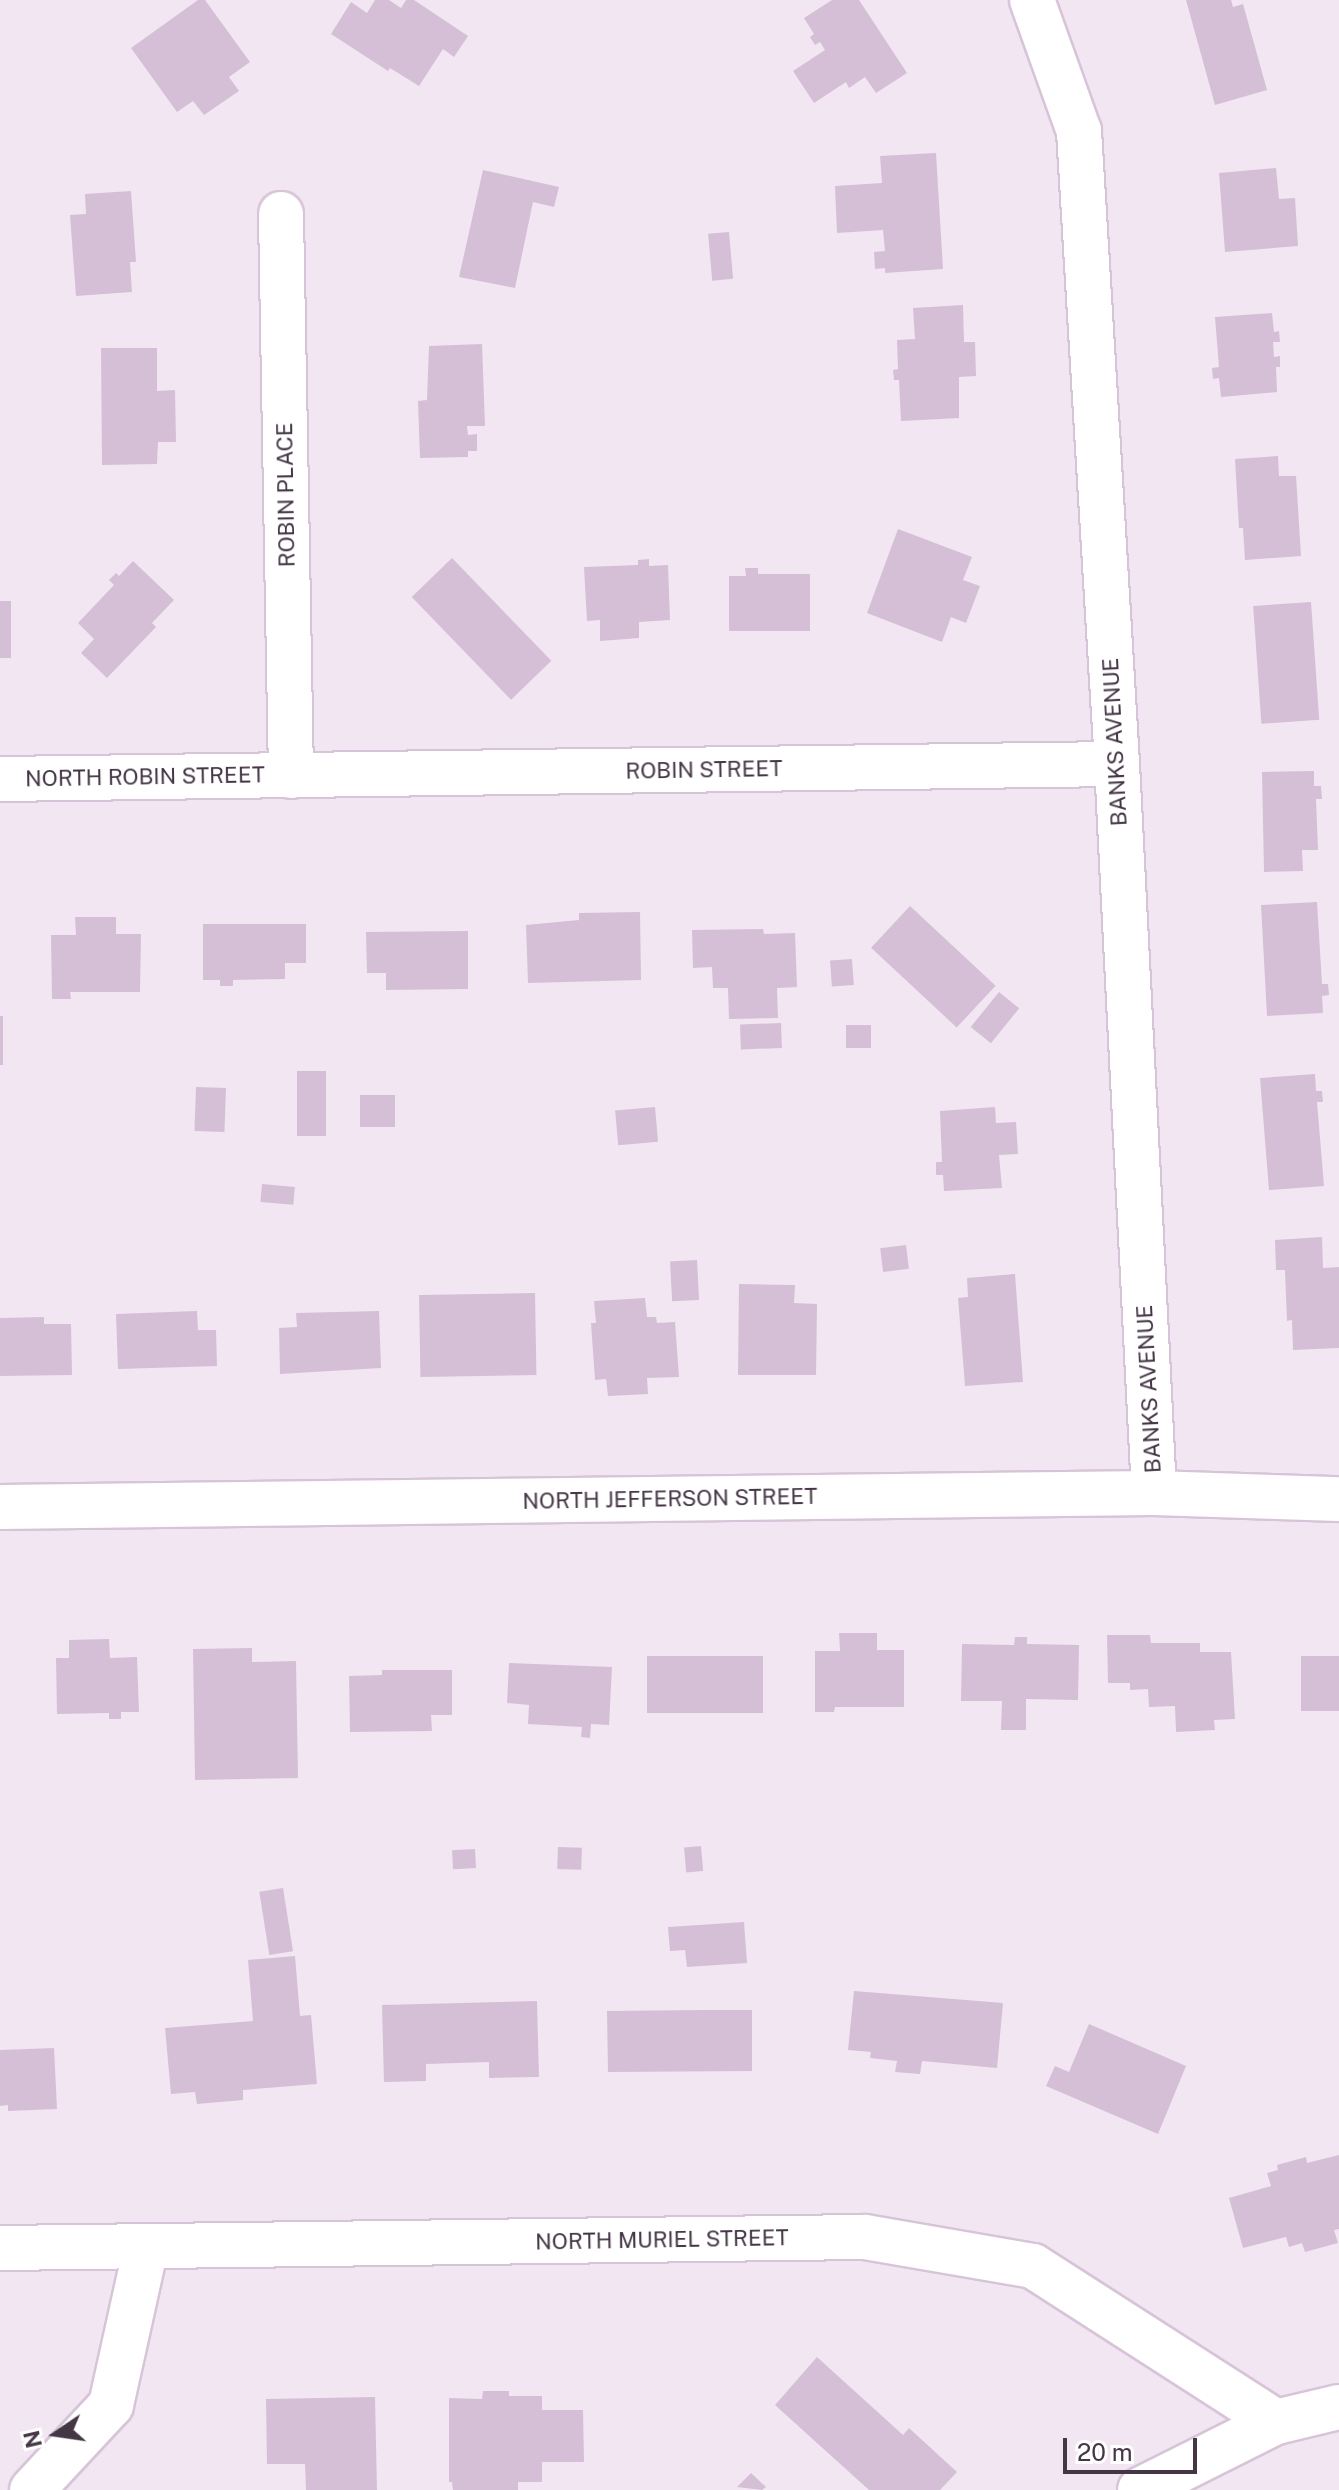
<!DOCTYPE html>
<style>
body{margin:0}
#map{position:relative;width:1339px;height:2490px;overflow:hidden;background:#f2e6f2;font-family:"Public Sans",sans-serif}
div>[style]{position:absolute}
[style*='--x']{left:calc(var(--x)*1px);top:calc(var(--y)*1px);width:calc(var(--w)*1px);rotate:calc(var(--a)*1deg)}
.building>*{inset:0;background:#d5bfd6;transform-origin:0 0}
.roads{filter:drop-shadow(2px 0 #d8c4d8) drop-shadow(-2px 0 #d8c4d8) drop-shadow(0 2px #d8c4d8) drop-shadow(0 -2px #d8c4d8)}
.minor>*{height:44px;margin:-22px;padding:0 22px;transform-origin:22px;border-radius:22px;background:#fff}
span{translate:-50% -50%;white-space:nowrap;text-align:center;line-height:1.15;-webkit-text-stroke:6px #fff;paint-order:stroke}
.street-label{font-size:22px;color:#443645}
.north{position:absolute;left:16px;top:2394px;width:80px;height:80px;-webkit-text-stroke:6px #fff;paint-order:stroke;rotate:257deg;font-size:22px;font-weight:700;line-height:32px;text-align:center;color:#443645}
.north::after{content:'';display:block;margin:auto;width:28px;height:36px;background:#443645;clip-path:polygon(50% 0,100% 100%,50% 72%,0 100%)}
.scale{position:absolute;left:1063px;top:2438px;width:134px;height:36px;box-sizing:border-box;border:4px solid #443645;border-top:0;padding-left:10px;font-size:24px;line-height:28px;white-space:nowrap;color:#443645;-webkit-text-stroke:6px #fff;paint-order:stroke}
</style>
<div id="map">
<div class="building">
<div style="clip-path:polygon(198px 0,205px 0,250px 62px,229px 77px,239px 91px,204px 115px,193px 101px,177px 112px,131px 48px)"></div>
<div style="clip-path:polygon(375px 0,389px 0,401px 8px,406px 0,414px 0,468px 36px,454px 57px,443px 49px,419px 86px,390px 68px,388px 71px,331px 34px,351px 2px,367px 13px)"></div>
<div style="clip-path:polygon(832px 0,859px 0,907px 73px,876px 93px,865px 77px,849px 88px,846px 82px,814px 103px,793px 71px,825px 50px,820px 42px,815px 45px,810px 37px,814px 34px,804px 18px)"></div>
<div style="clip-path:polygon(1186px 0,1231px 0,1233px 7px,1243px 4px,1267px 90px,1215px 105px)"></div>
<div style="clip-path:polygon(936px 153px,943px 269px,885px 273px,885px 268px,875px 269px,874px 252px,885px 251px,883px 230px,837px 233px,835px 186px,882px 183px,880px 156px)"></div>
<div style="clip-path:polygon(1276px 168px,1279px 199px,1295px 198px,1298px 246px,1225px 252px,1219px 173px)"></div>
<div style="clip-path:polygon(483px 170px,559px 187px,554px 207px,533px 202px,515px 288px,459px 277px)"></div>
<div style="clip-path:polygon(131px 191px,136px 262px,130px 262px,132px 292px,76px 296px,70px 215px,86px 214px,85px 194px)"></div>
<div style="left:729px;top:232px;width:47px;height:21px;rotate:85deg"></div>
<div style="clip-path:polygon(963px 305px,964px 342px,975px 342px,976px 376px,959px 377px,959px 418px,901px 421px,899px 380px,894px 380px,893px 370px,898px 369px,897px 340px,915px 339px,913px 308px)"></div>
<div style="clip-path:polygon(1272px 313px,1274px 332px,1279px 331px,1280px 342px,1273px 342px,1274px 357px,1280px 356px,1280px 367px,1276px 367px,1277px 392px,1221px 397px,1219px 378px,1213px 379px,1212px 368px,1219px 367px,1215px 317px)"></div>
<div style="clip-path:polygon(482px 344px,485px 426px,467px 426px,468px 435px,477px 434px,477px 451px,468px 451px,468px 457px,420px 458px,418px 401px,427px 400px,429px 346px)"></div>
<div style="clip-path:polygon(101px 348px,157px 348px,157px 391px,175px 390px,176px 442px,158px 442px,157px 464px,102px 465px)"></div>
<div style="clip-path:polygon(1278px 456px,1279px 476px,1296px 476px,1301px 556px,1245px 560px,1243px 528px,1239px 528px,1235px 459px)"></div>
<div style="clip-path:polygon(898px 529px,972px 557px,963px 580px,980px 586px,966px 623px,951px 617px,942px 642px,867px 613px)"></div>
<div style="left:452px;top:558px;width:143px;height:56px;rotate:46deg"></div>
<div style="clip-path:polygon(649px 559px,649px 566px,668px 565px,670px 620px,639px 622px,639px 638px,600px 641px,600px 620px,587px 621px,584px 567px,638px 565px,638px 560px)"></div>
<div style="clip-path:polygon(133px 561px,174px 600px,152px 623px,156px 627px,107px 678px,81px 653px,94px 639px,78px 623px,114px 585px,109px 580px,116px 573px,119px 576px)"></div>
<div style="clip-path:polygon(745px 568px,758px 568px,758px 574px,810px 574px,810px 631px,729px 631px,729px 576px,746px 576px)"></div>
<div style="left:0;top:601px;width:11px;height:57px"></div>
<div style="left:1311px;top:602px;width:118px;height:58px;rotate:86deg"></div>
<div style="clip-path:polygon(1314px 771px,1314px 786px,1321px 786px,1322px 799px,1316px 799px,1318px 850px,1302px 850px,1303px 871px,1264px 872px,1262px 772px)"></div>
<div style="clip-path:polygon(1317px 902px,1322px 984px,1328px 984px,1329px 995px,1322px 996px,1323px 1013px,1267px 1016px,1261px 905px)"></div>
<div style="left:910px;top:906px;width:117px;height:57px;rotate:43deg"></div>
<div style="clip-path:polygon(640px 912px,641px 980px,528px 983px,526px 925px,579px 920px,579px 913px)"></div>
<div style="clip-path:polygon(75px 917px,116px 917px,116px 934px,141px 934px,140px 992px,70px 992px,71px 999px,52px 999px,51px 935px,76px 935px)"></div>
<div style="clip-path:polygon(203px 924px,306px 924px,306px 963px,285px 963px,285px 979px,233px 980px,233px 986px,220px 986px,220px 980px,203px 980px)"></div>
<div style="clip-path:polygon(763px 929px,764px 934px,795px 933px,797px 987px,777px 988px,778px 1018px,729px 1019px,728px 988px,713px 988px,712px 967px,693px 968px,692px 930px)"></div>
<div style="clip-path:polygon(468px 931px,468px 989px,386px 990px,386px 973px,367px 973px,366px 932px)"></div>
<div style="left:852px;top:959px;width:26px;height:22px;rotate:86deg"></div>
<div style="left:999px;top:992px;width:26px;height:45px;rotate:39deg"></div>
<div style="left:0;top:1016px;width:3px;height:49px"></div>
<div style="left:781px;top:1023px;width:25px;height:41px;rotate:88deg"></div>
<div style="left:846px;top:1025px;width:25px;height:23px"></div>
<div style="left:297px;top:1071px;width:29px;height:65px"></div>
<div style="clip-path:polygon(1315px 1074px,1316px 1091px,1322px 1091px,1323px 1102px,1317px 1102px,1324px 1186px,1269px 1190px,1260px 1078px)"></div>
<div style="left:196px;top:1087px;width:30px;height:44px;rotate:2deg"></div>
<div style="left:360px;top:1095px;width:35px;height:32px"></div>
<div style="left:655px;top:1107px;width:35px;height:40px;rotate:85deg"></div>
<div style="clip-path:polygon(995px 1107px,996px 1123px,1016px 1122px,1018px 1154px,999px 1155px,1002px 1188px,944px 1191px,943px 1175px,936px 1175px,936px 1162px,942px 1162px,940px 1111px)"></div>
<div style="left:262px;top:1184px;width:33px;height:18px;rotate:5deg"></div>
<div style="clip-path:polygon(1322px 1237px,1323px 1268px,1339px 1267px,1339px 1348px,1293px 1350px,1292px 1320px,1287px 1321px,1285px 1270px,1276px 1270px,1275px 1240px)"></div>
<div style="left:906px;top:1245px;width:24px;height:26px;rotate:83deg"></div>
<div style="left:697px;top:1260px;width:40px;height:27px;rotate:87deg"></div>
<div style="clip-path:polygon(1015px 1274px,1023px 1382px,965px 1386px,958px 1298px,968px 1297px,967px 1278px)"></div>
<div style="clip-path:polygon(739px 1284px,795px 1285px,794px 1303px,817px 1304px,816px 1375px,738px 1375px)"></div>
<div style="left:535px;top:1293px;width:82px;height:116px;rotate:89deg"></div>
<div style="clip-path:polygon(645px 1298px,647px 1317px,656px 1317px,657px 1323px,675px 1322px,679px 1377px,647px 1378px,648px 1394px,608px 1396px,606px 1379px,595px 1380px,591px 1323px,596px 1323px,594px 1301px)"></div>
<div style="clip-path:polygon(197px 1311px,198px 1330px,216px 1330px,217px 1366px,118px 1369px,116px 1314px)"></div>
<div style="clip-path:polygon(379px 1311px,381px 1368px,280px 1374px,279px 1328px,297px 1327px,296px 1313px)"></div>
<div style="clip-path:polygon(44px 1317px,44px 1324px,71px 1324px,72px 1375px,0 1376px,0 1318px)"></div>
<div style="clip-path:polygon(839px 1633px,877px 1633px,877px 1650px,904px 1650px,904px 1707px,835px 1707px,834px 1712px,815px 1712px,815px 1651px,840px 1651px)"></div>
<div style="clip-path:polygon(1107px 1635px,1150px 1635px,1151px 1643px,1200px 1643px,1200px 1652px,1231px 1652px,1235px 1719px,1214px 1720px,1215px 1730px,1176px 1732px,1175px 1706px,1149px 1707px,1148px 1689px,1130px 1690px,1130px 1683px,1108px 1683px)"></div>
<div style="clip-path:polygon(1015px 1637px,1027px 1637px,1027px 1644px,1079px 1645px,1078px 1700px,1026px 1699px,1026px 1730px,1001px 1730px,1002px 1701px,961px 1701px,962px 1644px,1014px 1645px)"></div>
<div style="clip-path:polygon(109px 1639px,110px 1658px,137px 1657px,139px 1712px,121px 1712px,121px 1719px,109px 1719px,109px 1713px,57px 1714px,56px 1658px,69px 1658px,69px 1640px)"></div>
<div style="clip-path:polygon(252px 1648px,252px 1662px,296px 1661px,298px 1778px,195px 1780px,193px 1649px)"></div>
<div style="left:763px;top:1656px;width:57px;height:116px;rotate:90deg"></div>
<div style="left:1301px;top:1656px;width:38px;height:55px"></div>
<div style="clip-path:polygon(509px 1663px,612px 1667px,609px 1725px,591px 1724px,590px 1738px,581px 1737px,582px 1727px,528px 1724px,529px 1705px,507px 1703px)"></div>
<div style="clip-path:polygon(382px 1670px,452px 1670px,452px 1715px,431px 1715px,432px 1731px,350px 1732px,349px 1676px,382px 1675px)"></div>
<div style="left:701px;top:1846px;width:25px;height:17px;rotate:85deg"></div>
<div style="left:558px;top:1847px;width:24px;height:22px;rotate:2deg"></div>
<div style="left:475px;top:1849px;width:19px;height:23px;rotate:87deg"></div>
<div style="left:283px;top:1888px;width:64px;height:24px;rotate:81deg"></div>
<div style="clip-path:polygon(744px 1922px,747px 1963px,687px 1967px,685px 1950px,670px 1951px,668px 1927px)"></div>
<div style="clip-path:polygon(295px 1956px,300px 2016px,311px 2015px,317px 2084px,243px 2090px,243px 2100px,197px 2104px,195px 2092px,171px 2094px,165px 2028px,253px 2021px,248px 1960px)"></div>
<div style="clip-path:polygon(854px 1991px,1003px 2003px,997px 2068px,922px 2061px,920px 2074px,895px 2072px,897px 2061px,870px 2058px,871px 2052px,848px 2050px)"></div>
<div style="clip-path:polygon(537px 2001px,539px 2077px,489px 2078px,489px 2062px,426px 2064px,426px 2081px,384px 2082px,382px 2005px)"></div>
<div style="clip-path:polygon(706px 2010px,752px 2010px,752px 2071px,608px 2072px,607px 2011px)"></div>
<div style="clip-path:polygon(1089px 2024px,1186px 2066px,1158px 2134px,1046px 2086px,1055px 2066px,1069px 2072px)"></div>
<div style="clip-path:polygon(54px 2048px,57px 2109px,8px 2111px,8px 2105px,0 2106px,0 2050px)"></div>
<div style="clip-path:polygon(1339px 2155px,1339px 2229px,1334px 2230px,1338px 2243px,1305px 2252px,1302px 2243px,1289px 2247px,1286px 2237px,1243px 2248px,1229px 2198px,1271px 2186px,1267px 2173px,1278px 2170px,1277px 2165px,1306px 2157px,1307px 2163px)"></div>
<div style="clip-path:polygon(817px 2357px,903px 2435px,909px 2428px,957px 2472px,940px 2490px,869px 2490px,775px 2405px)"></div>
<div style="clip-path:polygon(483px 2391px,509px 2391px,509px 2396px,542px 2396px,542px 2410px,583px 2410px,584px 2462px,542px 2462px,542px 2482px,518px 2482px,518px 2490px,453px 2490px,452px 2482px,449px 2482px,449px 2398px,482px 2399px)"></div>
<div style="clip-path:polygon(375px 2397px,377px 2490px,306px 2490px,305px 2464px,267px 2464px,266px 2399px)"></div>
<div style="clip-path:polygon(751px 2473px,766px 2487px,762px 2490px,737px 2487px)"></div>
</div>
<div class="roads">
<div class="minor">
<div style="--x:1032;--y:0;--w:139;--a:70.3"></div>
<div style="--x:1079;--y:131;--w:634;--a:86.56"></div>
<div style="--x:1117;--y:764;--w:730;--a:87.09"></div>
<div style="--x:281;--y:214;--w:562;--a:88.98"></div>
<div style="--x:0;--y:779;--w:1117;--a:-0.77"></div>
<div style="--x:0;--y:1507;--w:1154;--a:-0.7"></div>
<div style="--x:1154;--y:1493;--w:185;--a:1.9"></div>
<div style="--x:0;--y:2248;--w:865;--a:-0.73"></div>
<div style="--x:865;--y:2237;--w:170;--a:9.8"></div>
<div style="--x:1033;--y:2266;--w:289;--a:32.7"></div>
<div style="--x:32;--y:2490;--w:116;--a:-47.1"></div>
<div style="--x:111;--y:2405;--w:162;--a:-77.5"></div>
<div style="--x:1140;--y:2490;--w:152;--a:-26.6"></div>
<div style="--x:1276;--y:2422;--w:65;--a:-13.4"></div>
</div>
</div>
<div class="street-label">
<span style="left:286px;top:495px;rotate:-91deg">ROBIN PLACE</span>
<span style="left:1115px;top:742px;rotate:-93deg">BANKS AVENUE</span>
<span style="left:704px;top:770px;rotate:-1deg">ROBIN STREET</span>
<span style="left:145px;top:777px;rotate:-1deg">NORTH ROBIN STREET</span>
<span style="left:1149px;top:1389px;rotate:-93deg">BANKS AVENUE</span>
<span style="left:670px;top:1499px;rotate:-1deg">NORTH JEFFERSON STREET</span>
<span style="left:662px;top:2240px;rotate:-1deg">NORTH MURIEL STREET</span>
</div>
<div class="north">N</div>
<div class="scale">20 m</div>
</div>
